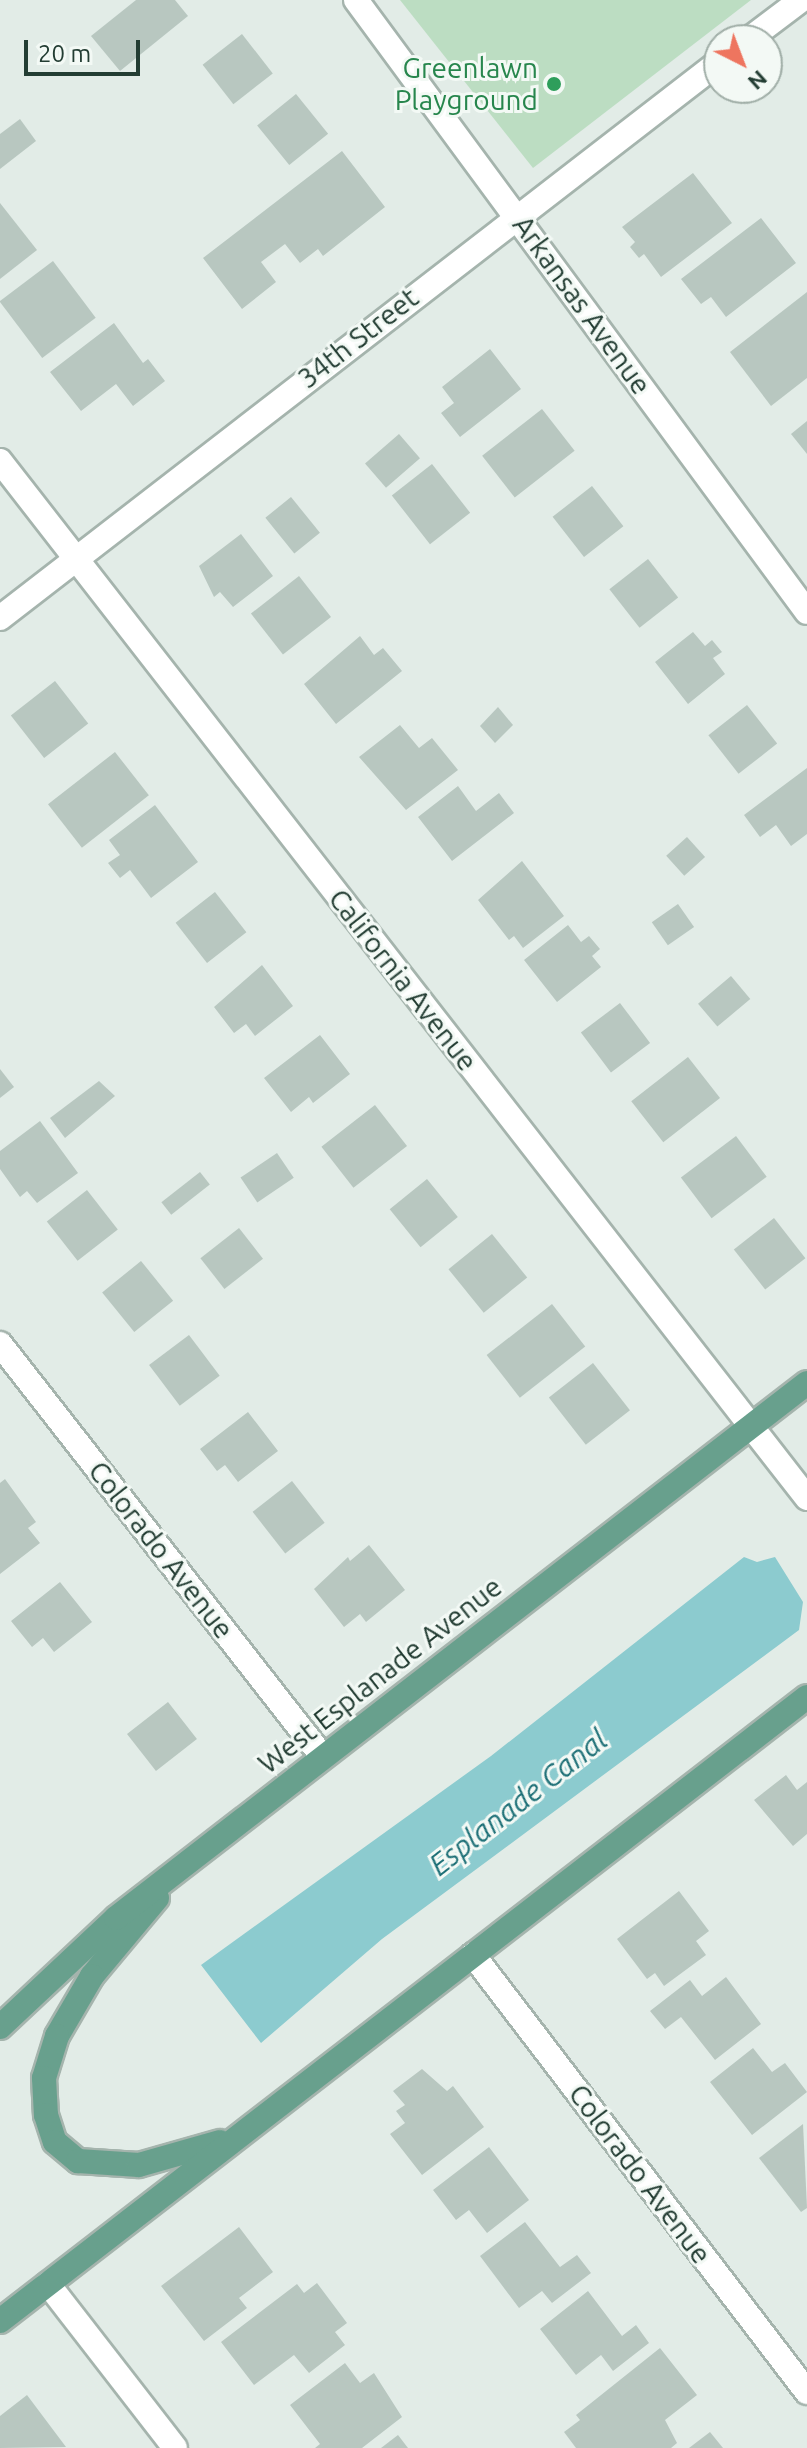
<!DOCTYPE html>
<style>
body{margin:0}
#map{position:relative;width:807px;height:2448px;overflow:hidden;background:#e2ece7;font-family:Ubuntu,sans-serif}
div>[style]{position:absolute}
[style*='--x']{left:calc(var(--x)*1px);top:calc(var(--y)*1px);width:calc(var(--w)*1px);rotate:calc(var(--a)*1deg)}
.green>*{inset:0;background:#bcddc2}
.water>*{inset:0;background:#8ccbcf}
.building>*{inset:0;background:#b8c7c0;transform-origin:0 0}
.roads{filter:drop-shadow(2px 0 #a5b4ad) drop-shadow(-2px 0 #a5b4ad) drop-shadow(0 2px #a5b4ad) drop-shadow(0 -2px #a5b4ad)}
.minor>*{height:24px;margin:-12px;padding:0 12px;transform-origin:12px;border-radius:12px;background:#fff}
.major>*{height:24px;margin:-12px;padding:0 12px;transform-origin:12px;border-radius:12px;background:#68a08d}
.dots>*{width:22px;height:22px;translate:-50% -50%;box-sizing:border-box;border:4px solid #f3f9f5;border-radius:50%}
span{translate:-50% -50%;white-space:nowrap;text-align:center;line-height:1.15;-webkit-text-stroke:6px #f3f9f5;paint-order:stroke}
.leisure-label{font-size:28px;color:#27864d}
.right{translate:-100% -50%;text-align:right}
.street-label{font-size:28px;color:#233d33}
.water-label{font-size:30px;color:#1e7077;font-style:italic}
.north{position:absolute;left:703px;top:24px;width:80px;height:80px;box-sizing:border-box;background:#f3f9f5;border:2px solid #a0aea7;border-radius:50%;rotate:138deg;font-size:22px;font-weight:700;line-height:32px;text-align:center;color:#233d33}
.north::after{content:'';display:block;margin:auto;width:28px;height:36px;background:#ee755f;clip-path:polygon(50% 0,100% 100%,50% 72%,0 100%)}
.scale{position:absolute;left:24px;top:40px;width:116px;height:36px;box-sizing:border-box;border:4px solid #233d33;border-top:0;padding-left:10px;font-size:24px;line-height:28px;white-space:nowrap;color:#233d33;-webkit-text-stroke:6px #f3f9f5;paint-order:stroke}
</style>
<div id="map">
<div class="green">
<div style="clip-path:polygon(400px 0,751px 0,533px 168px)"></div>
</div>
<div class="water">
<div style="clip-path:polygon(744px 1557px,757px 1562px,775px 1557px,803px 1602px,799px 1630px,382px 1939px,261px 2043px,201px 1965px,491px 1756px)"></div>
</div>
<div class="building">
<div style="clip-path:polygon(136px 0,175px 0,188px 16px,120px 71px,91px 36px)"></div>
<div style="left:242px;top:34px;width:50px;height:50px;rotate:52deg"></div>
<div style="left:296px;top:94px;width:51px;height:50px;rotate:51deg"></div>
<div style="clip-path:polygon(20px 119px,36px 141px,0 169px,0 134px)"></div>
<div style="clip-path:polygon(342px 151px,385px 207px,323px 256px,318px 249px,300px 263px,285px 244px,261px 262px,276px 282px,242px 309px,203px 258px)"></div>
<div style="clip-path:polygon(693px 173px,732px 223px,661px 277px,644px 254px,639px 258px,630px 247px,635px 242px,622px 227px)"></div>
<div style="clip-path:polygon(0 203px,37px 250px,0 279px)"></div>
<div style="clip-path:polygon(761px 218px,796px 263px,726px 317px,711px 297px,701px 304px,681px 279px)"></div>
<div style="left:53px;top:261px;width:71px;height:67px;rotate:53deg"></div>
<div style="clip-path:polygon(807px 292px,807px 378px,771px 406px,730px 352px)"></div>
<div style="clip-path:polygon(114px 323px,143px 363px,148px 359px,165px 381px,133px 406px,116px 384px,81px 411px,50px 372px)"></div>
<div style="clip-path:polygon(490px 349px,521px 389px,460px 437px,441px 413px,454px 403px,442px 387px)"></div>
<div style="left:542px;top:409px;width:53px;height:76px;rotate:52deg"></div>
<div style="clip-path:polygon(807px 421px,807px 454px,791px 434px)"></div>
<div style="left:399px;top:434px;width:32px;height:45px;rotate:49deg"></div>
<div style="left:432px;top:464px;width:62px;height:51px;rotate:52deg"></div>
<div style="left:592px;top:486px;width:51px;height:50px;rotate:52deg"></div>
<div style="left:291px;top:497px;width:46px;height:33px;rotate:51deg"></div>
<div style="clip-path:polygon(241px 534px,273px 576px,233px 607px,220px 592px,214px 597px,199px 566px)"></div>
<div style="left:648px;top:559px;width:49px;height:49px;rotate:52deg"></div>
<div style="left:299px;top:576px;width:52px;height:61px;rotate:52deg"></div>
<div style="clip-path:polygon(693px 632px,705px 646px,712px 640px,722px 652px,713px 658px,725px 674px,688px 704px,655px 662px)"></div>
<div style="clip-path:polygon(360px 636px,374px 655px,383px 648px,402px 671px,336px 724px,304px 684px)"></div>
<div style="left:55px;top:681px;width:54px;height:56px;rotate:52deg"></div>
<div style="left:747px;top:705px;width:49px;height:49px;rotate:52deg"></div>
<div style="clip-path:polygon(498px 707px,513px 725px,495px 743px,480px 726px)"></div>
<div style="clip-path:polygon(400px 725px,419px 748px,432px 738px,458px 770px,406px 810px,359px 757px)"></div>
<div style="left:115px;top:752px;width:55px;height:85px;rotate:52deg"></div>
<div style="clip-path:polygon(807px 768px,807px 834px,791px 846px,776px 825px,760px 837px,744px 815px)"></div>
<div style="clip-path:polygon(458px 786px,476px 811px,499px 793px,514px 813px,452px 861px,418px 817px)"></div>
<div style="clip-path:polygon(155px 805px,198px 862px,151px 898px,130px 870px,120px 878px,108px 863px,120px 855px,109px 840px)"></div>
<div style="left:687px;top:837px;width:27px;height:28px;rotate:48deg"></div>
<div style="clip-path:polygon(522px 861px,564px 916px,523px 948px,514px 936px,509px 940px,478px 900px)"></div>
<div style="left:215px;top:892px;width:51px;height:50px;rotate:52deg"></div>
<div style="left:678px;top:904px;width:28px;height:32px;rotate:55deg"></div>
<div style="clip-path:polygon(568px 925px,581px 942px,589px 936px,600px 949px,592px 956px,601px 967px,557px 1002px,524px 960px)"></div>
<div style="clip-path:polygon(262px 965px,293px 1006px,255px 1036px,246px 1024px,234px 1033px,214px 1007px)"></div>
<div style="left:731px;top:976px;width:30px;height:43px;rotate:50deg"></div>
<div style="left:620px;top:1003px;width:50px;height:49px;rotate:53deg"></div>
<div style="clip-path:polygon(320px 1035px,350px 1074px,313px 1103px,309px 1097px,291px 1112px,264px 1078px)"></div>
<div style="left:688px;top:1057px;width:52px;height:72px;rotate:52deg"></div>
<div style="clip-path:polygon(0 1069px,14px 1087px,0 1098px)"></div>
<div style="clip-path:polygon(99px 1081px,115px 1096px,65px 1138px,50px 1118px)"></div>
<div style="left:375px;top:1105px;width:52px;height:68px;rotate:52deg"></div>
<div style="clip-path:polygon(40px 1121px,78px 1173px,37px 1203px,27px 1191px,20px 1197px,0 1169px,0 1151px)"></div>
<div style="left:736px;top:1136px;width:51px;height:69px;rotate:53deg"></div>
<div style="left:277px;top:1153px;width:30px;height:44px;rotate:56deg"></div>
<div style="left:200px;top:1172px;width:16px;height:49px;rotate:52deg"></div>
<div style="left:427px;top:1179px;width:49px;height:48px;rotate:51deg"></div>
<div style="left:87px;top:1190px;width:50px;height:51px;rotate:52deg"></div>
<div style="left:774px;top:1218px;width:51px;height:51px;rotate:52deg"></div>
<div style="left:239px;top:1228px;width:39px;height:49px;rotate:52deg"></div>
<div style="left:492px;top:1234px;width:56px;height:56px;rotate:51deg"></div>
<div style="left:141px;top:1261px;width:51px;height:50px;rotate:51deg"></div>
<div style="left:552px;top:1304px;width:54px;height:83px;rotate:52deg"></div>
<div style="left:189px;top:1335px;width:51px;height:50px;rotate:53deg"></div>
<div style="left:593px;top:1363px;width:60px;height:56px;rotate:52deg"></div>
<div style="clip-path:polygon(248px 1412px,278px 1451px,238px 1482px,225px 1465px,217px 1471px,200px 1449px)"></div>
<div style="clip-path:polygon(5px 1479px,36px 1522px,28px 1528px,40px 1543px,0 1574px,0 1483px)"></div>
<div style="left:292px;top:1481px;width:53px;height:50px;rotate:52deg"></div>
<div style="clip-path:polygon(369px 1545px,405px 1590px,366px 1622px,360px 1614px,344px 1627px,314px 1589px,348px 1557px,350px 1561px)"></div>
<div style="clip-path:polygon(60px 1582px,92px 1622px,54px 1652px,43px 1638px,32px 1647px,11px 1621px)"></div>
<div style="left:168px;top:1702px;width:47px;height:52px;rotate:52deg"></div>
<div style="clip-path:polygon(786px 1775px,797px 1790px,807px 1782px,807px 1834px,793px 1846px,754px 1800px)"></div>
<div style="clip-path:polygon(679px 1891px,709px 1931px,696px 1941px,706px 1955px,664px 1986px,655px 1973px,647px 1979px,617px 1939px)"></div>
<div style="clip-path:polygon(726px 1977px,761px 2024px,715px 2060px,681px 2017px,665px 2029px,650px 2011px,690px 1980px,702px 1996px)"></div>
<div style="clip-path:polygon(753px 2048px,772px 2072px,785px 2063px,807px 2092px,752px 2135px,710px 2082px)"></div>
<div style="clip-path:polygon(422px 2069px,447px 2091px,453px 2086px,484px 2127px,422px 2175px,390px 2134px,405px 2123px,396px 2111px,405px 2105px,393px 2091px)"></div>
<div style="clip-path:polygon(803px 2124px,807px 2208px,801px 2212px,759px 2158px)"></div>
<div style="clip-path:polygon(489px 2147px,529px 2200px,487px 2233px,469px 2210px,456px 2220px,433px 2190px)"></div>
<div style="clip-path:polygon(525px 2222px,560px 2267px,577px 2255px,591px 2273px,552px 2303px,542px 2291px,519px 2308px,480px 2256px)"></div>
<div style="clip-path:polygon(239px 2227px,273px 2272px,239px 2298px,247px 2308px,204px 2341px,161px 2286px)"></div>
<div style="clip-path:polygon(317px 2283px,347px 2323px,335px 2332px,345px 2345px,309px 2373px,294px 2355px,254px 2385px,221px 2342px,297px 2284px,304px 2293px)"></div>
<div style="clip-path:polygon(588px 2291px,622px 2336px,636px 2325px,649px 2343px,613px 2371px,601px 2355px,576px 2375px,540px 2329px)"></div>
<div style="clip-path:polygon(660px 2348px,697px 2395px,665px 2420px,677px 2443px,671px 2448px,576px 2448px,564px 2432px,580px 2420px,576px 2415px)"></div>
<div style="clip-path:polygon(345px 2363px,360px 2383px,374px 2373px,402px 2417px,362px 2448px,315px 2448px,320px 2444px,290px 2405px)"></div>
<div style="clip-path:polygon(27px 2395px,66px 2447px,0 2448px,0 2416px)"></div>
<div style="clip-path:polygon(710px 2432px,723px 2448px,689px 2448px)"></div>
<div style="clip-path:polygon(398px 2435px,408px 2448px,381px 2448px)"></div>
</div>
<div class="roads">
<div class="minor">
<div style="--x:356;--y:0;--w:760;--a:53.61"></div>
<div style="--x:748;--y:40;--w:66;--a:-37"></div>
<div style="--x:0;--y:461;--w:1314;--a:52.11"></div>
<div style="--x:0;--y:618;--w:909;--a:-37.71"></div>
<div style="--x:0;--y:1344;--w:523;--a:51.99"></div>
<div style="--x:473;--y:1955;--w:550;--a:52.61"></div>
<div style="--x:48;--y:2284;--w:207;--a:52.2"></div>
</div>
<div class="major">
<div style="--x:157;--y:1898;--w:102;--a:129.8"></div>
<div style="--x:92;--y:1976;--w:69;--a:120.3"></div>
<div style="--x:57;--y:2036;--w:44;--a:107.2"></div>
<div style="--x:44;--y:2078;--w:37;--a:87"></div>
<div style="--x:46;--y:2115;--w:28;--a:72"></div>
<div style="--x:55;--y:2142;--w:30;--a:40"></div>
<div style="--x:78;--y:2161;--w:61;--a:3.8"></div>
<div style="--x:139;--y:2165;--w:84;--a:-15.9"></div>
<div style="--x:0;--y:2027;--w:159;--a:-43.2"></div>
<div style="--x:116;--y:1918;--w:874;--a:-37.75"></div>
<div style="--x:0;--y:2321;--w:1020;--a:-37.71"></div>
</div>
</div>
<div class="dots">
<div style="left:554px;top:84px;background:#2e9e5b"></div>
</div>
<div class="leisure-label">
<span class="right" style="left:538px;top:84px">Greenlawn<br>Playground</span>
</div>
<div class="street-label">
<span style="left:582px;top:305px;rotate:54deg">Arkansas Avenue</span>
<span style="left:358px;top:338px;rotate:-38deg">34th Street</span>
<span style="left:403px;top:980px;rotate:52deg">California Avenue</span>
<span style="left:161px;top:1550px;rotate:52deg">Colorado Avenue</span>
<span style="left:380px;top:1675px;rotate:-38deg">West Esplanade Avenue</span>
<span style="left:640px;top:2174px;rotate:53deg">Colorado Avenue</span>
</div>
<div class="water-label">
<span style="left:518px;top:1802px;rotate:-38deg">Esplanade Canal</span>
</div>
<div class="north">N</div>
<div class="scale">20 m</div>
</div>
